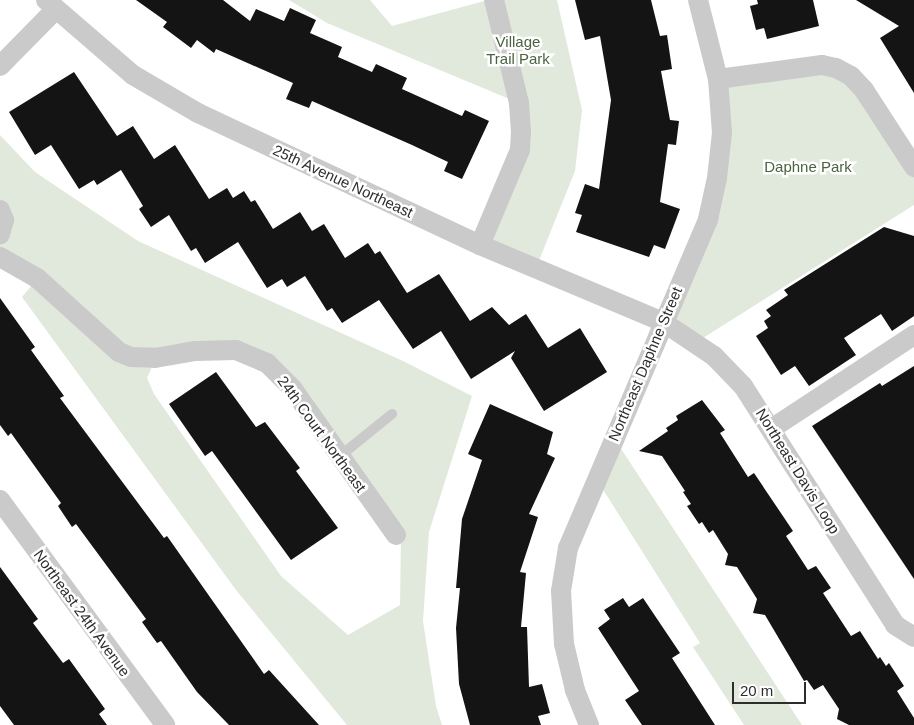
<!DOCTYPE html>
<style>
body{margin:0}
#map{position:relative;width:914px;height:725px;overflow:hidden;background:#fff;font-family:Arial,sans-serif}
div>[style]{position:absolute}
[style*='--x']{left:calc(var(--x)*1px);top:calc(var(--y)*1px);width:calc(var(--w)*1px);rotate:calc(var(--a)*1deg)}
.green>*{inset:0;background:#e1e9dc}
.building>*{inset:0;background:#141414}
.lane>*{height:10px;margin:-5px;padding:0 5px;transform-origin:5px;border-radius:5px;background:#cacaca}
.street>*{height:20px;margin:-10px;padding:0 10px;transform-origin:10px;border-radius:10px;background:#cacaca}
span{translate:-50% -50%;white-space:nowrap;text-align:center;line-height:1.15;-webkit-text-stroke:5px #fff;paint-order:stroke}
.park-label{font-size:15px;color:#4c6340}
.street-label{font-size:15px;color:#2d2d2d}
.scale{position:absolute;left:732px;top:682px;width:74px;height:22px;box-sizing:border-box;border:2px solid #2d2d2d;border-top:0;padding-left:6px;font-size:15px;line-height:18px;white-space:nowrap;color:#2d2d2d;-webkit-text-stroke:4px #fff;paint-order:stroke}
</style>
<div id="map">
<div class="green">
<div style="clip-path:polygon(289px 0,370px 0,392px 26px,488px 0,557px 0,582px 110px,575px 171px,536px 268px,480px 245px,520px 150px,519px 103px,327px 23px)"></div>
<div style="clip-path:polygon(836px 68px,914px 167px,914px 205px,695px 343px,663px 322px,708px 219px,718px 79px)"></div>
<div style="clip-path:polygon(evenodd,0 135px,35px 172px,138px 241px,403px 361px,472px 396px,429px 532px,423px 621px,436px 706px,442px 725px,347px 725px,236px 590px,22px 297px,37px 279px,0 257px,0 135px,253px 356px,401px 535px,400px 605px,348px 635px,281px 576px,154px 394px,147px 378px,156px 358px,253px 356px)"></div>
<div style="clip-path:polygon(614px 438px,802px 725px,744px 725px,693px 647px,700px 643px,597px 480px)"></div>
</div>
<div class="building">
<div style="clip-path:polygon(136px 0,223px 0,250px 21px,256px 9px,284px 21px,290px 8px,316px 20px,310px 33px,342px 47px,338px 57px,372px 72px,376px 64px,407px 78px,402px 89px,462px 116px,465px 110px,489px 121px,462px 179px,444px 171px,448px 162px,412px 145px,312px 101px,309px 108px,286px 99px,293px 83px,216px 49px,214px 53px,197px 40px,191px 48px,163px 27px,167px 22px)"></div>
<div style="clip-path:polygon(575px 0,651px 0,660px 36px,667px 35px,672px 69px,661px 71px,670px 120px,679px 121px,676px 145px,668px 144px,660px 202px,680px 209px,665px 249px,654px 245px,649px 257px,576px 232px,582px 215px,575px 213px,585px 184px,599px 189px,611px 100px,600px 36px,585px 40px)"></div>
<div style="clip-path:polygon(757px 0,813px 0,819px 26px,767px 39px,764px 28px,756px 30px,750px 6px,758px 4px)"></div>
<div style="clip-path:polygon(856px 0,914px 0,914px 93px,880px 38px,899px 26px)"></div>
<div style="clip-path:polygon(74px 72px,117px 136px,133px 126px,154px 159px,175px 145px,209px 199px,227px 188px,233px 198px,244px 191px,251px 202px,255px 200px,273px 229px,300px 212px,312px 231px,324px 224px,345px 258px,368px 243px,375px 254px,380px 251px,407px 293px,439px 274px,470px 321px,492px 307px,509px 325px,526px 314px,548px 348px,580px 328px,607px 372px,544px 411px,511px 358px,515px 351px,471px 379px,441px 331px,413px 349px,379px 300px,342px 323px,332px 308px,327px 311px,305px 276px,287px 287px,282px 279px,267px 288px,238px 242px,205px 263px,196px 248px,191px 251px,169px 215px,151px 227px,139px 209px,143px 206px,121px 170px,97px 185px,94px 180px,79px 189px,51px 145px,35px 155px,9px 112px)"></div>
<div style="clip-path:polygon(884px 227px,914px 236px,914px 316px,892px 331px,881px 314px,844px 338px,856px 355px,809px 386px,795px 366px,781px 375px,756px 336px,768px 328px,764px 321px,771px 316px,766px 310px,788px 295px,784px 290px)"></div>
<div style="clip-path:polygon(0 298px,35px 347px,31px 350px,64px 396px,60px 398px,164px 538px,167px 536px,264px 674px,269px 670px,319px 725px,229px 725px,197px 692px,161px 641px,157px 643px,142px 622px,146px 619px,76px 524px,72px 527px,58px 506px,61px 503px,11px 433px,8px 436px,0 425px)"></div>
<div style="clip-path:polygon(914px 366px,914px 579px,812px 426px,880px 383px,882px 386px)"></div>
<div style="clip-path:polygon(216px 372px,256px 427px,265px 422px,300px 468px,296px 471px,338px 528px,291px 560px,212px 451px,205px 456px,169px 404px)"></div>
<div style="clip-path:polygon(702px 400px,725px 430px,720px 433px,748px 477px,754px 473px,793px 531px,786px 536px,808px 570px,816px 566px,831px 588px,823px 593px,851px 636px,860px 631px,878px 659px,880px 657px,886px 666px,889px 663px,904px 686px,897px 691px,914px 718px,914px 725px,849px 725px,837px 719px,839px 709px,823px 685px,814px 690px,807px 680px,804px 681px,765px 615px,753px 613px,757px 599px,737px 567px,725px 565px,728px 554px,713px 530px,709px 533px,702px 522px,699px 524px,687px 506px,691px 504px,683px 492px,685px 491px,662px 456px,639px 451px,668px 431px,666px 428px,678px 420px,676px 416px)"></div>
<div style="clip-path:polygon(490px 404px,553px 432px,547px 454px,555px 458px,529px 514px,538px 517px,520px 572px,526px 573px,521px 627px,527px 627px,529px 687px,542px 684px,550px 713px,538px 716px,541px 725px,470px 725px,459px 684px,456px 628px,460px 588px,456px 588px,462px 519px,482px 460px,468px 454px)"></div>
<div style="clip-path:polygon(0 567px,38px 619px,33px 623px,63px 663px,69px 659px,105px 709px,99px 714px,107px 725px,14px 725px,0 706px)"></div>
<div style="clip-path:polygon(623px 598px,629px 607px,643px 598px,680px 653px,672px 658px,715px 725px,642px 725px,625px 700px,639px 691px,598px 628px,610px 619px,604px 610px)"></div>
</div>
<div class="lane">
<div style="--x:340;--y:456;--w:67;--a:-38.9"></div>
</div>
<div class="street">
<div style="--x:46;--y:0;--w:115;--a:40.8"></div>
<div style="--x:133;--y:75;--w:75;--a:30.3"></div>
<div style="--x:198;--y:113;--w:311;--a:25.1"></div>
<div style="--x:480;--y:245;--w:199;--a:22.8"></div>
<div style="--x:663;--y:322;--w:61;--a:33.7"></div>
<div style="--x:714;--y:356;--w:42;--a:46"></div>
<div style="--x:743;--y:386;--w:283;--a:57.5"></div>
<div style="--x:895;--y:625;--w:22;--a:32"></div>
<div style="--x:0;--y:66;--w:78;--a:-45.5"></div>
<div style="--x:718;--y:79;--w:105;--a:-7.7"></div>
<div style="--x:822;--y:65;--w:14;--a:12"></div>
<div style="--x:836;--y:68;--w:17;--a:28"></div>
<div style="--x:851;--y:76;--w:19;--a:47"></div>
<div style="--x:864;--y:90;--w:92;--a:57"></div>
<div style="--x:0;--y:210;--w:11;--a:68"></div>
<div style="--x:4;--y:220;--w:15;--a:106"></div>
<div style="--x:480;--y:245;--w:103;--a:-67.2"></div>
<div style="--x:520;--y:150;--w:18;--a:-87"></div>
<div style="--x:521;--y:132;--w:29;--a:-94"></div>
<div style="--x:519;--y:103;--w:106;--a:-103.6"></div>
<div style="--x:0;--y:257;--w:43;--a:29.6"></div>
<div style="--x:37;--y:278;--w:110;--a:42.1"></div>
<div style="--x:119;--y:352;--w:13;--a:23"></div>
<div style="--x:131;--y:357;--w:24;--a:2"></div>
<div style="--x:155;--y:358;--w:41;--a:-9.9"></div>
<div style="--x:195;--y:351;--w:41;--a:-1.4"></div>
<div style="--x:236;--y:350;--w:34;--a:23"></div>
<div style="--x:267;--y:363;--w:35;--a:45"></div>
<div style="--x:292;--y:388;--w:180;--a:54.7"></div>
<div style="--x:771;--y:429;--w:171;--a:-33.3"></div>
<div style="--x:0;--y:500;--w:279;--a:53.7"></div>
<div style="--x:589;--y:725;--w:38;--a:-112"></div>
<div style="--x:575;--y:690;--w:47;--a:-103.4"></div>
<div style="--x:564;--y:644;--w:53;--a:-93.2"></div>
<div style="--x:561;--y:591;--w:44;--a:-80.8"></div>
<div style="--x:568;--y:548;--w:358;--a:-66.9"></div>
<div style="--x:708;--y:219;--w:42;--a:-77.6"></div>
<div style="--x:717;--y:178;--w:45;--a:-83.7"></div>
<div style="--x:722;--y:133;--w:54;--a:-94.2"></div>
<div style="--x:718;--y:79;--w:81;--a:-104.2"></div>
</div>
<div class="park-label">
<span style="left:518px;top:50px">Village<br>Trail Park</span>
<span style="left:808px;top:167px">Daphne Park</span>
</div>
<div class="street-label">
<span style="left:343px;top:181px;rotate:25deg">25th Avenue Northeast</span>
<span style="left:645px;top:364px;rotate:-67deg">Northeast Daphne Street</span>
<span style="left:322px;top:434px;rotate:54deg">24th Court Northeast</span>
<span style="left:798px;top:471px;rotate:58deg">Northeast Davis Loop</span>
<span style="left:82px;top:613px;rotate:54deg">Northeast 24th Avenue</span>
</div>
<div class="scale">20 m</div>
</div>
